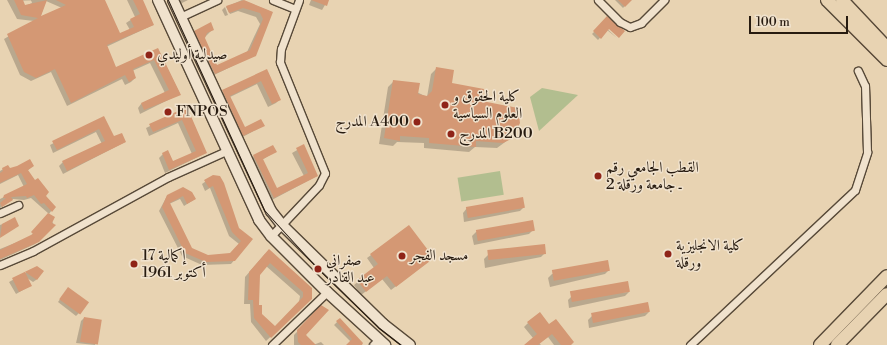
<!DOCTYPE html>
<meta charset="utf-8">
<style>
body{margin:0}
#map{position:relative;width:887px;height:345px;overflow:hidden;background:#e8d3b2;font-family:"Libre Bodoni",Amiri,serif}
div>[style]{position:absolute}
[style*='--x']{left:calc(var(--x)*1px);top:calc(var(--y)*1px);width:calc(var(--w)*1px);rotate:calc(var(--a)*1deg)}
.green>*{inset:0;background:#b2be8f;transform-origin:0 0}
.shadow>*{inset:0;background:#0003}
.building>*{inset:0;background:#d49874;transform-origin:0 0}
.roads{filter:drop-shadow(1px 0 #574938) drop-shadow(-1px 0 #574938) drop-shadow(0 1px #574938) drop-shadow(0 -1px #574938)}
.street>*{height:7px;margin:-3.5px;padding:0 3.5px;transform-origin:3.5px;border-radius:3.5px;background:#f0e2cd}
.secondary>*{height:10px;margin:-5px;padding:0 5px;transform-origin:5px;border-radius:5px;background:#f0e2cd}
.highway>*{height:12px;margin:-6px;padding:0 6px;transform-origin:6px;border-radius:6px;background:#e8d3b2}
.tram>*{height:1px;margin:-0.5px;padding:0 0.5px;transform-origin:0.5px;border-radius:0.5px;background:#271b10}
.dots>*{width:11px;height:11px;translate:-50% -50%;box-sizing:border-box;border:2px solid #f0e2cd;border-radius:50%}
span{translate:-50% -50%;white-space:nowrap;text-align:center;line-height:1.15;-webkit-text-stroke:3px #f0e2cd;paint-order:stroke}
.poi-label{font-size:15px;color:#271b10}
.left{translate:0 -50%;text-align:left}
.right{translate:-100% -50%;text-align:right}
.scale{position:absolute;left:749px;top:16px;width:99px;height:18px;box-sizing:border-box;border:2px solid #271b10;border-top:0;padding-left:5px;font-size:12px;line-height:14px;white-space:nowrap;color:#271b10;-webkit-text-stroke:3px #f0e2cd;paint-order:stroke}
</style>
<div id="map">
<div class="green">
<div style="clip-path:polygon(542px 88px,578px 95px,539px 131px,530px 97px)"></div>
<div style="left:500px;top:171px;width:24px;height:43px;rotate:81deg"></div>
</div>
<div class="shadow">
<div style="clip-path:polygon(evenodd,7px 0,22px 0,25px 6px,32px 3px,31px 0,104px 0,119px 34px,130px 30px,126px 23px,135px 17px,127px 0,142px 0,153px 25px,106px 47px,115px 68px,158px 49px,180px 94px,140px 114px,138px 108px,141px 104px,165px 93px,150px 63px,132px 71px,135px 78px,131px 82px,125px 85px,122px 79px,67px 106px,51px 72px,31px 81px,20px 75px,4px 39px,34px 21px,17px 19px,7px 0,46px 1px,62px 8px,40px 18px,46px 1px)"></div>
<div style="clip-path:polygon(176px 0,188px 0,178px 5px)"></div>
<div style="clip-path:polygon(242px 0,272px 12px,255px 55px,210px 77px,191px 35px,195px 31px,212px 30px,204px 38px,217px 67px,247px 52px,260px 24px,256px 17px,238px 11px,230px 14px,226px 7px)"></div>
<div style="clip-path:polygon(311px 0,328px 0,322px 10px,309px 5px)"></div>
<div style="clip-path:polygon(615px 0,630px 0,623px 8px)"></div>
<div style="clip-path:polygon(225px 7px,228px 15px,225px 16px,222px 10px)"></div>
<div style="clip-path:polygon(608px 18px,605px 27px,617px 38px,607px 30px,598px 40px,592px 34px)"></div>
<div style="clip-path:polygon(437px 68px,451px 84px,481px 102px,512px 137px,497px 148px,475px 147px,469px 152px,424px 148px,424px 143px,397px 142px,393px 146px,379px 144px,388px 87px,394px 81px,427px 97px,431px 74px)"></div>
<div style="clip-path:polygon(267px 71px,280px 99px,276px 103px,268px 107px,257px 84px,230px 97px,244px 128px,263px 126px,239px 139px,219px 95px)"></div>
<div style="clip-path:polygon(187px 108px,206px 153px,165px 173px,159px 158px,163px 154px,173px 162px,192px 154px,178px 123px,149px 136px,146px 128px)"></div>
<div style="clip-path:polygon(104px 117px,114px 138px,125px 142px,63px 174px,59px 166px,63px 162px,102px 144px,96px 132px,53px 153px,50px 145px)"></div>
<div style="clip-path:polygon(304px 146px,317px 176px,270px 201px,250px 160px,254px 156px,276px 151px,262px 160px,277px 190px,304px 176px,292px 153px)"></div>
<div style="clip-path:polygon(8px 166px,9px 170px,33px 166px,27px 171px,54px 207px,49px 214px,31px 198px,24px 200px,13px 199px,0 208px,0 199px,24px 187px,18px 175px,0 184px,0 171px)"></div>
<div style="clip-path:polygon(213px 176px,238px 229px,252px 239px,231px 264px,202px 265px,182px 256px,159px 211px,167px 196px,183px 189px,195px 199px,184px 206px,180px 199px,169px 204px,191px 249px,207px 256px,230px 254px,239px 244px,229px 236px,210px 188px,205px 191px,202px 184px)"></div>
<div style="clip-path:polygon(524px 207px,520px 211px,464px 222px,463px 213px,467px 208px)"></div>
<div style="clip-path:polygon(48px 214px,54px 225px,35px 244px,0 260px,0 249px,30px 237px)"></div>
<div style="clip-path:polygon(15px 219px,18px 226px,0 237px,0 225px)"></div>
<div style="clip-path:polygon(533px 230px,529px 234px,474px 245px,472px 236px,476px 232px)"></div>
<div style="clip-path:polygon(544px 245px,545px 253px,541px 257px,485px 268px,484px 259px,488px 255px)"></div>
<div style="clip-path:polygon(evenodd,265px 254px,311px 299px,266px 341px,251px 322px,250px 304px,244px 304px,245px 277px,265px 254px,266px 266px,300px 296px,299px 302px,275px 327px,261px 315px,258px 306px,259px 274px,266px 266px)"></div>
<div style="clip-path:polygon(371px 255px,433px 258px,391px 290px,382px 279px,361px 295px,354px 285px,374px 268px,367px 258px)"></div>
<div style="clip-path:polygon(36px 267px,42px 271px,36px 280px,33px 282px,27px 278px,30px 286px,16px 294px,9px 282px)"></div>
<div style="clip-path:polygon(609px 270px,605px 274px,550px 287px,548px 278px,552px 274px)"></div>
<div style="clip-path:polygon(67px 290px,79px 313px,76px 316px,58px 302px)"></div>
<div style="clip-path:polygon(629px 292px,625px 296px,569px 308px,568px 300px,572px 296px)"></div>
<div style="clip-path:polygon(318px 310px,305px 334px,313px 345px,321px 342px,324px 345px,294px 345px,294px 335px)"></div>
<div style="clip-path:polygon(649px 312px,645px 316px,589px 328px,588px 320px,592px 316px)"></div>
<div style="clip-path:polygon(84px 318px,100px 321px,95px 345px,76px 343px,81px 321px)"></div>
<div style="clip-path:polygon(340px 319px,360px 345px,347px 345px,351px 342px,334px 325px)"></div>
<div style="clip-path:polygon(528px 323px,549px 325px,570px 345px,554px 345px,548px 337px,539px 343px,541px 345px,525px 345px,533px 338px,524px 327px)"></div>
</div>
<div class="building">
<div style="clip-path:polygon(14px 0,23px 0,25px 5px,47px 0,41px 16px,66px 5px,56px 0,105px 0,120px 33px,134px 27px,130px 19px,140px 14px,133px 0,143px 0,154px 25px,107px 45px,116px 67px,158px 48px,181px 95px,144px 110px,141px 103px,169px 90px,154px 60px,133px 69px,136px 78px,129px 82px,125px 75px,71px 103px,55px 69px,36px 78px,24px 72px,7px 34px,38px 18px,21px 15px)"></div>
<div style="clip-path:polygon(244px 0,273px 12px,256px 56px,215px 74px,194px 31px,211px 22px,214px 30px,207px 33px,205px 38px,217px 65px,250px 50px,263px 19px,260px 13px,243px 8px,229px 13px,226px 6px)"></div>
<div style="clip-path:polygon(311px 0,329px 0,327px 6px)"></div>
<div style="clip-path:polygon(618px 0,632px 0,625px 7px)"></div>
<div style="clip-path:polygon(607px 16px,625px 31px,619px 38px,609px 29px,601px 39px,593px 31px)"></div>
<div style="clip-path:polygon(436px 67px,454px 70px,452px 83px,484px 89px,482px 101px,518px 108px,520px 123px,513px 138px,503px 143px,476px 141px,476px 147px,429px 143px,429px 138px,400px 136px,400px 141px,384px 138px,393px 80px,420px 83px,418px 94px,427px 96px,432px 91px)"></div>
<div style="clip-path:polygon(267px 69px,281px 100px,272px 104px,261px 81px,230px 96px,245px 127px,261px 119px,265px 126px,243px 136px,222px 90px)"></div>
<div style="clip-path:polygon(187px 107px,207px 153px,169px 170px,162px 153px,168px 150px,173px 161px,196px 151px,182px 120px,153px 132px,149px 124px)"></div>
<div style="clip-path:polygon(104px 116px,114px 136px,122px 133px,126px 142px,67px 171px,62px 161px,105px 141px,99px 129px,57px 150px,52px 141px)"></div>
<div style="clip-path:polygon(304px 144px,318px 176px,274px 198px,253px 155px,273px 145px,277px 152px,263px 159px,277px 188px,308px 173px,296px 148px)"></div>
<div style="clip-path:polygon(30px 159px,34px 166px,28px 170px,35px 180px,38px 178px,49px 192px,46px 196px,56px 207px,52px 212px,44px 203px,41px 204px,34px 195px,27px 198px,26px 196px,11px 197px,13px 200px,2px 207px,0 203px,6px 198px,3px 198px,4px 195px,27px 184px,21px 173px,0 183px,0 173px,3px 171px,2px 168px,8px 165px,10px 168px,17px 166px)"></div>
<div style="clip-path:polygon(213px 175px,220px 176px,224px 183px,239px 228px,253px 239px,235px 261px,206px 262px,185px 253px,162px 207px,167px 195px,183px 187px,192px 192px,196px 199px,187px 204px,183px 196px,170px 203px,192px 248px,208px 255px,230px 253px,241px 241px,232px 232px,213px 186px,209px 188px,204px 180px)"></div>
<div style="left:523px;top:197px;width:11px;height:58px;rotate:80deg"></div>
<div style="clip-path:polygon(48px 213px,55px 217px,52px 223px,56px 225px,39px 242px,0 259px,0 250px,33px 234px,31px 232px)"></div>
<div style="clip-path:polygon(15px 217px,19px 226px,0 238px,2px 224px)"></div>
<div style="left:533px;top:220px;width:11px;height:58px;rotate:80deg"></div>
<div style="clip-path:polygon(409px 225px,434px 258px,396px 287px,387px 276px,366px 292px,357px 280px,378px 264px,370px 254px)"></div>
<div style="left:545px;top:244px;width:10px;height:58px;rotate:84deg"></div>
<div style="clip-path:polygon(evenodd,269px 249px,312px 288px,312px 299px,271px 338px,254px 318px,253px 300px,248px 300px,249px 272px,269px 249px,270px 263px,303px 292px,303px 297px,275px 326px,262px 314px,262px 305px,259px 305px,260px 275px,270px 263px)"></div>
<div style="left:608px;top:260px;width:11px;height:57px;rotate:80deg"></div>
<div style="clip-path:polygon(37px 266px,44px 271px,37px 280px,25px 272px,32px 286px,19px 292px,12px 278px)"></div>
<div style="left:628px;top:281px;width:11px;height:59px;rotate:80deg"></div>
<div style="left:68px;top:287px;width:26px;height:15px;rotate:36deg"></div>
<div style="left:648px;top:302px;width:10px;height:58px;rotate:79deg"></div>
<div style="clip-path:polygon(321px 305px,329px 310px,306px 335px,316px 345px,301px 345px,298px 342px,297px 330px)"></div>
<div style="clip-path:polygon(540px 312px,549px 324px,556px 319px,574px 342px,571px 345px,561px 345px,552px 334px,538px 345px,524px 345px,537px 334px,527px 322px)"></div>
<div style="left:84px;top:317px;width:18px;height:25px;rotate:9deg"></div>
<div style="clip-path:polygon(340px 318px,363px 343px,362px 345px,346px 345px,352px 339px,336px 321px)"></div>
</div>
<div class="roads">
<div class="street">
<div style="--x:273;--y:0;--w:24;--a:22"></div>
<div style="--x:598;--y:0;--w:31;--a:45"></div>
<div style="--x:620;--y:22;--w:11;--a:27"></div>
<div style="--x:630;--y:27;--w:12;--a:-20"></div>
<div style="--x:641;--y:23;--w:33;--a:-45"></div>
<div style="--x:180;--y:17;--w:41;--a:-24.7"></div>
<div style="--x:0;--y:213;--w:20;--a:-24"></div>
<div style="--x:271;--y:236;--w:70;--a:-46.7"></div>
<div style="--x:319;--y:185;--w:13;--a:-63"></div>
<div style="--x:325;--y:173;--w:120;--a:-112.1"></div>
<div style="--x:280;--y:62;--w:13;--a:-86"></div>
<div style="--x:281;--y:49;--w:52;--a:-69.8"></div>
<div style="--x:0;--y:265;--w:36;--a:-23"></div>
<div style="--x:33;--y:251;--w:154;--a:-28.7"></div>
<div style="--x:168;--y:177;--w:64;--a:-24.1"></div>
<div style="--x:272;--y:345;--w:76;--a:-43.9"></div>
<div style="--x:373;--y:345;--w:7;--a:-45"></div>
<div style="--x:690;--y:345;--w:226;--a:-43.2"></div>
<div style="--x:855;--y:190;--w:40;--a:-72"></div>
<div style="--x:867;--y:152;--w:66;--a:-91.7"></div>
<div style="--x:865;--y:86;--w:17;--a:-115"></div>
</div>
<div class="secondary">
<div style="--x:158;--y:0;--w:242;--a:65.3"></div>
<div style="--x:259;--y:220;--w:20;--a:53"></div>
<div style="--x:271;--y:236;--w:79;--a:45"></div>
<div style="--x:327;--y:292;--w:79;--a:42.4"></div>
<div style="--x:173;--y:0;--w:233;--a:65.1"></div>
<div style="--x:271;--y:211;--w:18;--a:52"></div>
<div style="--x:282;--y:225;--w:141;--a:44.4"></div>
<div style="--x:383;--y:324;--w:34;--a:38"></div>
</div>
<div class="highway">
<div style="--x:827;--y:0;--w:85;--a:45"></div>
<div style="--x:842;--y:0;--w:66;--a:46.8"></div>
<div style="--x:820;--y:345;--w:96;--a:-45.8"></div>
<div style="--x:837;--y:345;--w:71;--a:-45.6"></div>
</div>
</div>
<div class="tram">
<div style="--x:168;--y:0;--w:231;--a:65.4"></div>
<div style="--x:264;--y:210;--w:80;--a:47.5"></div>
<div style="--x:318;--y:269;--w:85;--a:44"></div>
<div style="--x:379;--y:328;--w:28;--a:38"></div>
</div>
<div class="dots">
<div style="left:149px;top:55px;background:#8f2418"></div>
<div style="left:445px;top:105px;background:#8f2418"></div>
<div style="left:168px;top:112px;background:#8f2418"></div>
<div style="left:417px;top:122px;background:#8f2418"></div>
<div style="left:451px;top:134px;background:#8f2418"></div>
<div style="left:598px;top:176px;background:#8f2418"></div>
<div style="left:668px;top:254px;background:#8f2418"></div>
<div style="left:402px;top:256px;background:#8f2418"></div>
<div style="left:134px;top:264px;background:#8f2418"></div>
<div style="left:318px;top:269px;background:#8f2418"></div>
</div>
<div class="poi-label">
<span class="left" style="left:157px;top:55px">صيدلية أوليدي</span>
<span class="left" style="left:453px;top:105px">كلية الحقوق و<br>العلوم السياسية</span>
<span class="left" style="left:176px;top:112px">FNPOS</span>
<span class="right" style="left:409px;top:122px">المدرج A400</span>
<span class="left" style="left:459px;top:134px">المدرج B200</span>
<span class="left" style="left:606px;top:176px">القطب الجامعي رقم<br>2 ـ جامعة ورقلة</span>
<span class="left" style="left:676px;top:254px">كلية الانجليزية<br>ورقلة</span>
<span class="left" style="left:142px;top:264px">إكمالية 17<br>أكتوبر 1961</span>
<span class="left" style="left:410px;top:256px">مسجد الفجر</span>
<span class="left" style="left:326px;top:269px">صفراني<br>عبد القادر</span>
</div>
<div class="scale">100 m</div>
</div>
